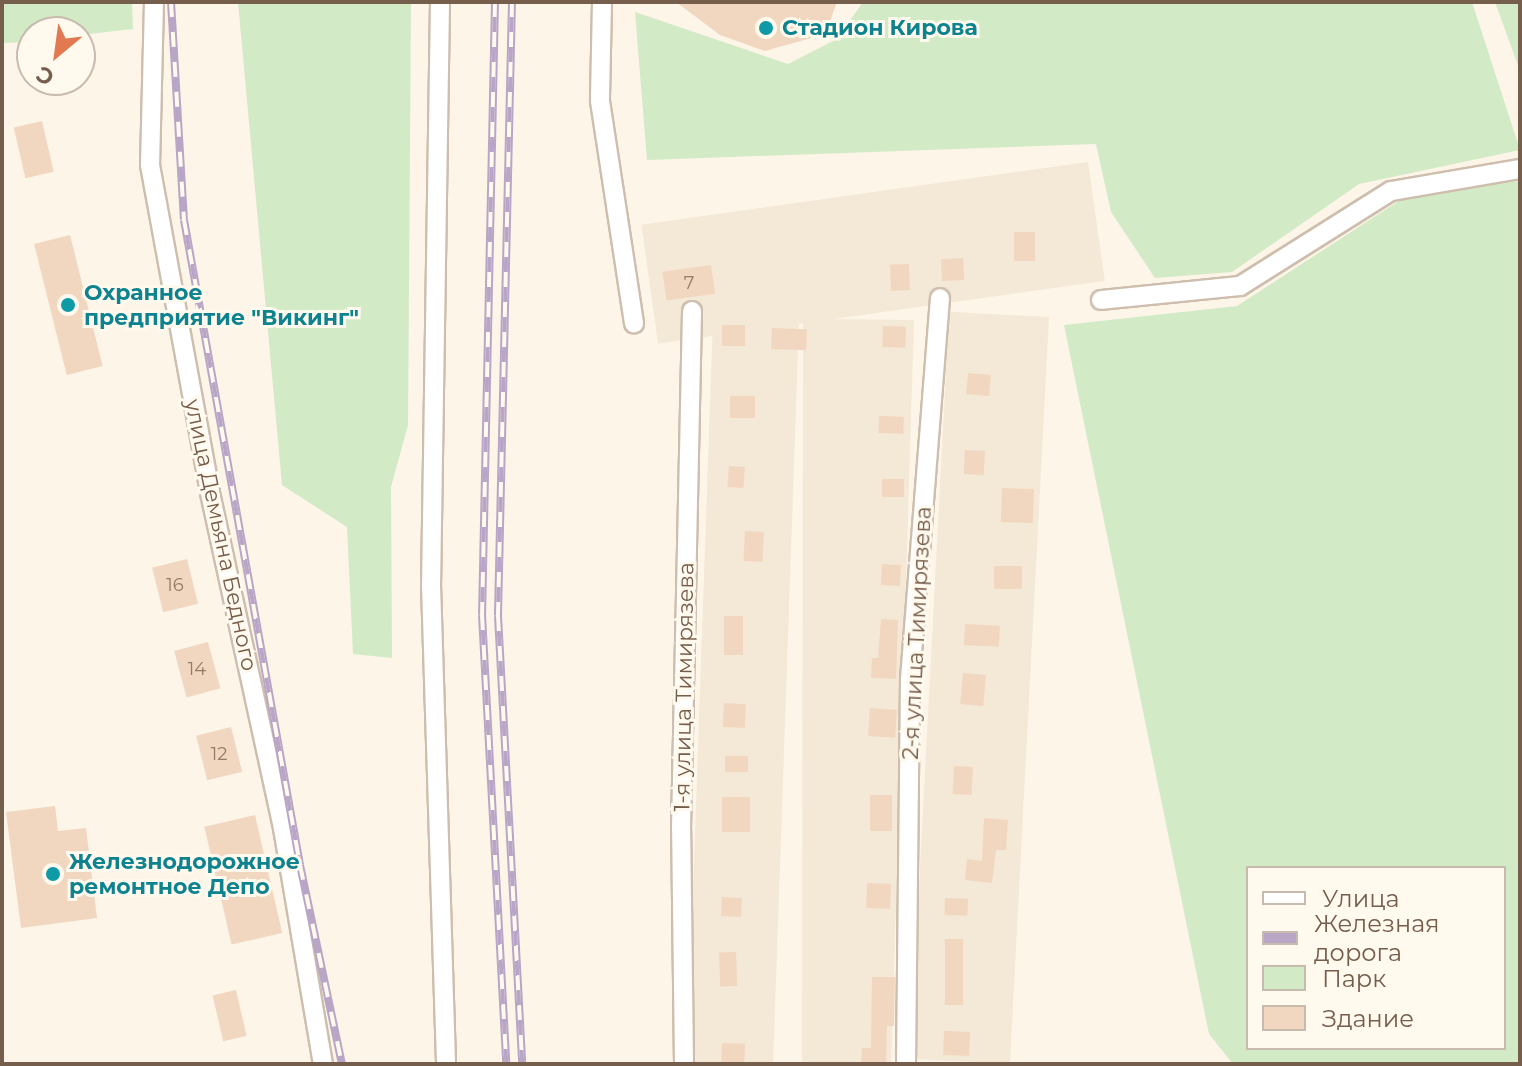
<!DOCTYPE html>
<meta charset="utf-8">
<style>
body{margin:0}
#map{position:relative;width:1522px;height:1066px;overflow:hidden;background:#fcf5e8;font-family:Montserrat,sans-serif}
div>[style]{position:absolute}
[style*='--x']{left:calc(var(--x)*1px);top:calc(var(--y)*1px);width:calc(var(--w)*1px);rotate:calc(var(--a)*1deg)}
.residential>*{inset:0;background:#f4e8d6;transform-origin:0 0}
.green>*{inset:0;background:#d2eac6}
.building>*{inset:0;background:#f1d7c0;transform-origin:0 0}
.roads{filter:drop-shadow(2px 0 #cebeae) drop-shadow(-2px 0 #cebeae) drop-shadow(0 2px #cebeae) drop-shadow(0 -2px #cebeae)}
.street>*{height:18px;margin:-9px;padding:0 9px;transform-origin:9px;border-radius:9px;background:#fff}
.rail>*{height:8px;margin-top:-4px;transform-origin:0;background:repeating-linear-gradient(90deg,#fff9ee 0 15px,#b9a6c6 0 30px);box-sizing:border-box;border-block:2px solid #b9a6c6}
.dots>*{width:22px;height:22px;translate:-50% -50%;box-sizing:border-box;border:4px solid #fff9ee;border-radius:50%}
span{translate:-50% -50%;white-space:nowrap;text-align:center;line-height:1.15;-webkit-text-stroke:6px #fff9ee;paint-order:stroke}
.number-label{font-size:18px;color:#957c69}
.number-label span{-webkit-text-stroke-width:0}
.culture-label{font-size:22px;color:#0d838f;font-weight:700}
.left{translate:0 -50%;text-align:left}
.street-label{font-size:22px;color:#765e4c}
.frame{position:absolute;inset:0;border:4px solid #765e4c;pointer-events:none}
.legend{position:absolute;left:1246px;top:866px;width:260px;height:184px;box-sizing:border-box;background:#fff9ee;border:2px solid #c8bbad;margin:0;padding:10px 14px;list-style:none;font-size:24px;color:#765e4c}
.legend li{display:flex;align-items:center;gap:16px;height:40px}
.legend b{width:40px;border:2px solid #c8bbad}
.north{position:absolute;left:16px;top:16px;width:80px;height:80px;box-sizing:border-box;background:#fff9ee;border:2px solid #c8bbad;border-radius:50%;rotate:209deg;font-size:22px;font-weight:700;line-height:32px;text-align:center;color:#765e4c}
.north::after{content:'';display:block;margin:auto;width:28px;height:36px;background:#e27a51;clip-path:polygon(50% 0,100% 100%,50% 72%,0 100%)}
</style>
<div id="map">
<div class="residential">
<div style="left:1088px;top:162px;width:120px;height:451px;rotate:82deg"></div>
<div style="left:1049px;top:317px;width:748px;height:100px;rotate:93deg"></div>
<div style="left:713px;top:319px;width:86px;height:745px;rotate:2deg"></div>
<div style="clip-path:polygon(803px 319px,914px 320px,891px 1064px,802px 1064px)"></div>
</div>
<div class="green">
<div style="clip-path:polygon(2px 2px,132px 2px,133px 29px,80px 35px,32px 32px,32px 42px,2px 43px)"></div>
<div style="clip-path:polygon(238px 2px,411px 2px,408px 425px,391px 487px,392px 658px,353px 654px,347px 527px,282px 485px)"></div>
<div style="clip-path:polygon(863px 2px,1472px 2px,1520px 150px,1359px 184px,1232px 272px,1155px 278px,1111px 212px,1096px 144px,647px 160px,635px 12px,788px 64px,837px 39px)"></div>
<div style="clip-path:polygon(1495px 2px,1520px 2px,1520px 71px)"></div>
<div style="clip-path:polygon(evenodd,1520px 181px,1520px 1064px,1233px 1064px,1209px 1034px,1064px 325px,1237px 306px,1408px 195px,1520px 181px,1248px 868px,1504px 868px,1504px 1048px,1248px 1048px,1248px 868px)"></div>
</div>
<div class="building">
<div style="clip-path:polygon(676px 2px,837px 2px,830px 21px,811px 38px,765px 51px,720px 35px)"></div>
<div style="left:42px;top:121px;width:52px;height:29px;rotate:77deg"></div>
<div style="left:1014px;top:232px;width:21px;height:29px"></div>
<div style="left:70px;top:235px;width:135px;height:37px;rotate:76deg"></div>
<div style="left:963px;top:258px;width:22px;height:22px;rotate:87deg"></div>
<div style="left:909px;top:264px;width:26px;height:19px;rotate:88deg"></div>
<div style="left:711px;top:265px;width:29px;height:49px;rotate:82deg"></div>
<div style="left:722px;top:325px;width:23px;height:21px"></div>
<div style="left:883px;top:326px;width:23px;height:21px;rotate:2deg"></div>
<div style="left:772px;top:328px;width:35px;height:21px;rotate:2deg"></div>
<div style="left:968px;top:373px;width:23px;height:21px;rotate:5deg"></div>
<div style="left:730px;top:396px;width:25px;height:22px"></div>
<div style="left:879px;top:416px;width:25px;height:17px;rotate:2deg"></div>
<div style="left:965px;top:450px;width:20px;height:24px;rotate:3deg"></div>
<div style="left:729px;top:466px;width:16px;height:21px;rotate:4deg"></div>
<div style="left:882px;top:479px;width:22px;height:18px"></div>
<div style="left:1002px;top:488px;width:32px;height:34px;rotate:2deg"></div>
<div style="left:745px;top:531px;width:19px;height:30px;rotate:3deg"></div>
<div style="left:187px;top:559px;width:46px;height:36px;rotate:76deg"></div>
<div style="left:882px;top:564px;width:19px;height:21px;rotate:3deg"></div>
<div style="left:994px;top:566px;width:28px;height:23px"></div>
<div style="left:724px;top:616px;width:19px;height:39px"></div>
<div style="clip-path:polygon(881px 619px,898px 620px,896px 679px,871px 678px,872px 658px,878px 658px)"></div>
<div style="left:965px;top:624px;width:35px;height:21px;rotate:3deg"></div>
<div style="left:208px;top:642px;width:48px;height:35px;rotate:75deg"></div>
<div style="left:963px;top:673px;width:23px;height:31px;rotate:5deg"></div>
<div style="left:724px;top:703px;width:22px;height:24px;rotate:3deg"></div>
<div style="left:870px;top:708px;width:27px;height:28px;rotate:4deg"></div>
<div style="left:231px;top:727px;width:46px;height:36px;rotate:76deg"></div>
<div style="left:748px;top:756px;width:16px;height:23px;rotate:90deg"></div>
<div style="left:954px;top:766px;width:19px;height:28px;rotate:3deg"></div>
<div style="left:870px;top:795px;width:22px;height:36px"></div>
<div style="left:750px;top:797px;width:35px;height:28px;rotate:90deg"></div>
<div style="clip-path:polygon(55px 806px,58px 831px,86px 828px,97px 918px,21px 928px,6px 812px)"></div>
<div style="left:255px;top:815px;width:121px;height:52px;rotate:77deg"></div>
<div style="clip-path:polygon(984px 818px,1008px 820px,1006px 850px,996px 850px,992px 883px,965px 880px,967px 859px,982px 861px)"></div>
<div style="left:867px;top:883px;width:24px;height:25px;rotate:2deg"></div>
<div style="left:722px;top:897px;width:20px;height:19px;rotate:3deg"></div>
<div style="left:945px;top:898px;width:23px;height:17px;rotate:2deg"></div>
<div style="left:945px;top:939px;width:18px;height:66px"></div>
<div style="left:736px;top:952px;width:34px;height:17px;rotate:88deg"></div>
<div style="clip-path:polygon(872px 977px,895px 977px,894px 1026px,887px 1026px,886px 1064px,861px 1064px,862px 1048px,871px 1048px)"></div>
<div style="left:236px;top:990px;width:47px;height:24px;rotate:77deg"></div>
<div style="left:944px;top:1031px;width:26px;height:24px;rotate:2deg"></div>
<div style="left:722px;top:1043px;width:23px;height:21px;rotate:2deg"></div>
</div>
<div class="roads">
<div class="street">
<div style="--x:154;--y:2;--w:163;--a:91.4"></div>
<div style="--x:150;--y:165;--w:333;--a:79.6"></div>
<div style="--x:210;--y:493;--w:343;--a:77.7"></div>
<div style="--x:283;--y:828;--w:239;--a:80.4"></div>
<div style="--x:440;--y:2;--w:583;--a:90.88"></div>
<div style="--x:431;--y:585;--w:479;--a:88.2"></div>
<div style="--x:602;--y:2;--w:99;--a:91.2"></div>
<div style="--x:600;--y:101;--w:225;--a:81.3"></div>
<div style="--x:1101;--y:300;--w:140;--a:-5.8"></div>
<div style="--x:1240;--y:286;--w:178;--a:-32.2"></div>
<div style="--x:1391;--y:191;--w:131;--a:-9.7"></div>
<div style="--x:684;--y:1064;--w:235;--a:-90.7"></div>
<div style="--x:681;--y:829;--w:518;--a:-88.78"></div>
<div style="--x:906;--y:1064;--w:385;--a:-89.4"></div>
<div style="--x:910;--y:679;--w:382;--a:-85.5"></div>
</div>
</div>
<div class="rail">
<div style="--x:171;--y:2;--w:218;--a:86.6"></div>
<div style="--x:184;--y:220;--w:655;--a:79.8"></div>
<div style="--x:300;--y:865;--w:203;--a:78.1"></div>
<div style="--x:495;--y:2;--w:613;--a:91.21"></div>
<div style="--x:482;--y:615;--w:450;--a:86.9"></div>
<div style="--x:512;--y:2;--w:614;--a:91.31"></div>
<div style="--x:498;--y:616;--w:449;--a:86.9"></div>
</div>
<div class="dots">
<div style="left:766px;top:28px;background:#0f9aa8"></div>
<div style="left:68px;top:305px;background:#0f9aa8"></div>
<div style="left:53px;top:874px;background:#0f9aa8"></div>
</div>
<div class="number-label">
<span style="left:689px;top:283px">7</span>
<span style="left:175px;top:585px">16</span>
<span style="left:197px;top:669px">14</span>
<span style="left:219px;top:754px">12</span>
</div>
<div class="culture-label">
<span class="left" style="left:782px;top:28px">Стадион Кирова</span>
<span class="left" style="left:84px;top:305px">Охранное<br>предприятие "Викинг"</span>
<span class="left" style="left:69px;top:874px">Железнодорожное<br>ремонтное Депо</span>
</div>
<div class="street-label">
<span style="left:221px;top:535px;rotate:78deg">улица Демьяна Бедного</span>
<span style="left:917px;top:633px;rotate:-87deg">2-я улица Тимирязева</span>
<span style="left:684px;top:687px;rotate:-89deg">1-я улица Тимирязева</span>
</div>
<div class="frame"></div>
<ul class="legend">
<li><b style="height:10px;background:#fff"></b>Улица</li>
<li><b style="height:10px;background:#b9a6c6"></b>Железная дорога</li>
<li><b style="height:22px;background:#d2eac6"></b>Парк</li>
<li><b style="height:22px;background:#f1d7c0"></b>Здание</li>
</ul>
<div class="north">С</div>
</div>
